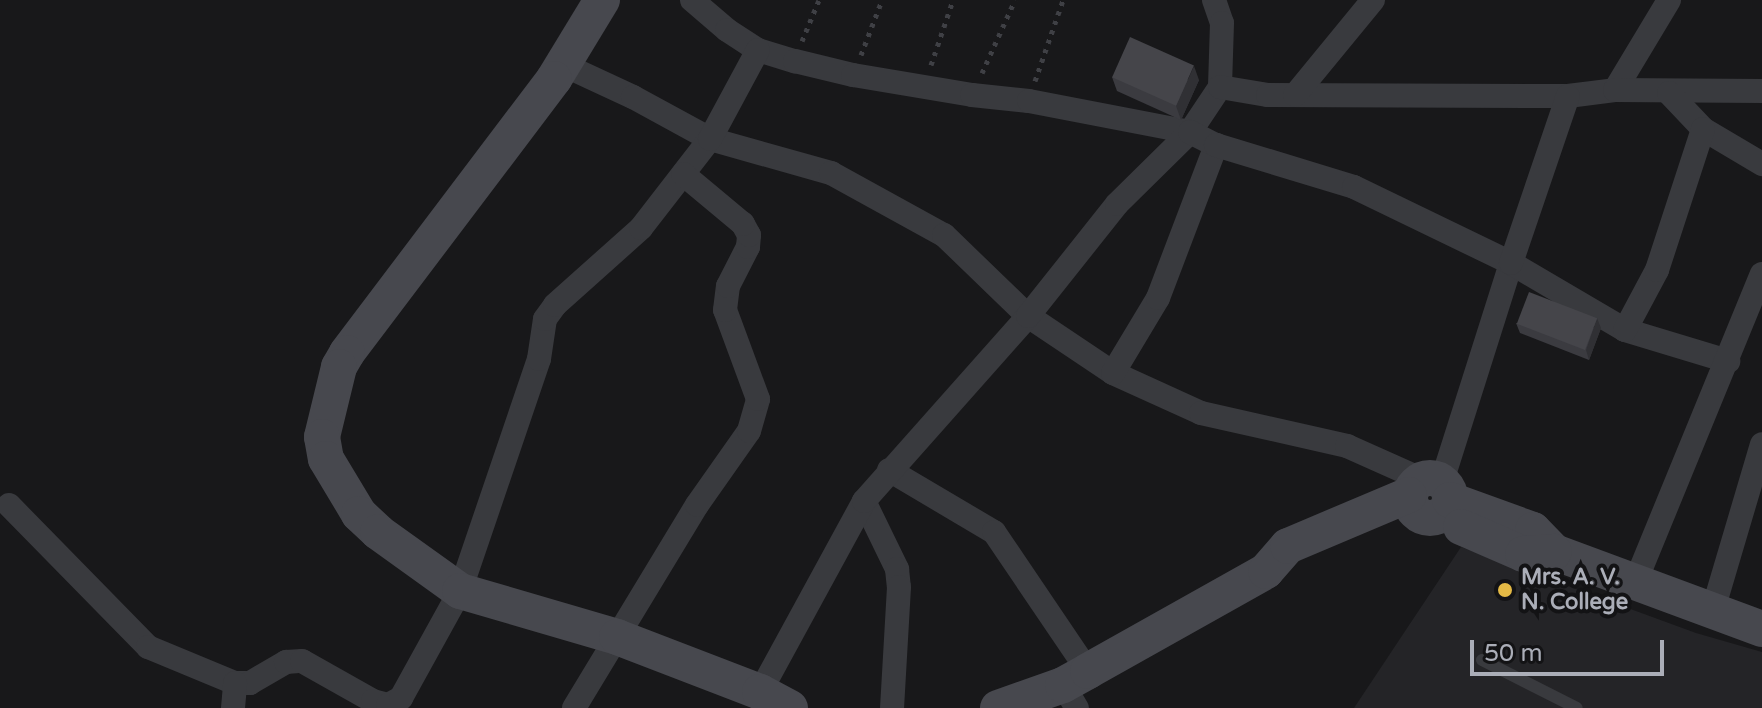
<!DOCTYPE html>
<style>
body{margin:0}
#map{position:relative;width:1762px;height:708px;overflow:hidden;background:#18181a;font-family:"Varela Round",sans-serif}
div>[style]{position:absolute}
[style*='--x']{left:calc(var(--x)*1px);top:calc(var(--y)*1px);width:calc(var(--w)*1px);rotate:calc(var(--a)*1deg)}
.built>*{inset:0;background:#242427}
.path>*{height:5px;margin-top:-2.5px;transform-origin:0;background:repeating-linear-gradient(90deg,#3f4045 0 4px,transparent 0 10px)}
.lane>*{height:12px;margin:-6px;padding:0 6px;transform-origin:6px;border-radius:6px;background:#393a3e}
.street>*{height:24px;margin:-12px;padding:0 12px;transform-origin:12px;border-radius:12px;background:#393a3e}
.secondary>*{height:36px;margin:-18px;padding:0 18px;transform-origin:18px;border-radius:18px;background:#47484e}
.secondary>.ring{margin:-18px;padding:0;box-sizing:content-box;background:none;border:36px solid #47484e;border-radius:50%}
.wall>*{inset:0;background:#3b3b40}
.shaded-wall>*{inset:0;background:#303034}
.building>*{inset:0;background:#45454a;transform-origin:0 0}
.dots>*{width:22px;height:22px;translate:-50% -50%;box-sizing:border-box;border:4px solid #131315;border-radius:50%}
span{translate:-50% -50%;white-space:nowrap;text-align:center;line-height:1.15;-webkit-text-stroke:8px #131315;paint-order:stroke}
.poi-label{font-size:22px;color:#abaeb8;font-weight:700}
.left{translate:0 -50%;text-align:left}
.scale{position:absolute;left:1470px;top:640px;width:194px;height:36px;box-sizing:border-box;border:4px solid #abaeb8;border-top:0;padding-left:10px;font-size:24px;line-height:28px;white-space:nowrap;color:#abaeb8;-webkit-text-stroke:6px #131315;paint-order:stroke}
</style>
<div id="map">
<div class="built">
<div style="clip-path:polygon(1461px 547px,1696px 633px,1762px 652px,1762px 708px,1354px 708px)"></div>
</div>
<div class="path">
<div style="--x:802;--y:41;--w:44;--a:-67.5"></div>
<div style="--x:861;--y:55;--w:59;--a:-69.1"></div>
<div style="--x:931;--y:65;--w:69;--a:-71.3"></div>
<div style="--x:982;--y:73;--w:80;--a:-65.7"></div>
<div style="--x:1035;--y:81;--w:86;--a:-70.9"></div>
</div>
<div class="lane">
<div style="--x:1482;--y:660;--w:106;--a:26.8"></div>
</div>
<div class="street">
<div style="--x:692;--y:0;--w:46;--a:40.6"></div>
<div style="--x:727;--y:30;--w:37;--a:33"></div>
<div style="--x:758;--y:50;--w:39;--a:17"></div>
<div style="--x:795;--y:61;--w:60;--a:13.6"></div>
<div style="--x:853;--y:75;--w:121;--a:9.5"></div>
<div style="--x:972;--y:95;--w:57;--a:6"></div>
<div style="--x:1029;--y:101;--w:164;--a:10.9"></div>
<div style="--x:1190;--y:132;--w:54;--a:-56.3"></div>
<div style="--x:1214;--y:0;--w:24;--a:71"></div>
<div style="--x:1222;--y:23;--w:64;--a:91.8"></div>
<div style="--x:1220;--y:87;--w:49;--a:9.5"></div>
<div style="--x:1268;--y:95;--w:300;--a:0.2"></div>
<div style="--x:1568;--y:96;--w:47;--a:-7.3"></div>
<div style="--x:1615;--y:90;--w:105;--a:-59"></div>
<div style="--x:564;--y:65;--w:76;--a:24.9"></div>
<div style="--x:633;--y:97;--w:88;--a:28.6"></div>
<div style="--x:710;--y:139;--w:126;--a:15.7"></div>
<div style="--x:831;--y:173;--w:129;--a:28.8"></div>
<div style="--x:944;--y:235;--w:117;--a:44"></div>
<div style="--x:1028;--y:316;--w:102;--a:33.8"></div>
<div style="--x:1113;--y:373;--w:97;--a:24.4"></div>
<div style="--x:1201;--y:413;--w:150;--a:12.7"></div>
<div style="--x:1347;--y:446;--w:81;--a:24"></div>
<div style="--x:1615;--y:90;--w:147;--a:0.4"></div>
<div style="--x:1669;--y:93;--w:50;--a:46.6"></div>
<div style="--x:1703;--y:129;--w:69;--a:30.7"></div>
<div style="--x:1295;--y:95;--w:123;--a:-50.6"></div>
<div style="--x:1625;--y:330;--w:108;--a:16.8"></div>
<div style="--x:1113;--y:373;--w:87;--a:-59"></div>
<div style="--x:1158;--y:298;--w:164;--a:-69.2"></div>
<div style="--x:889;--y:470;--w:122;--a:30.6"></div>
<div style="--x:994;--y:532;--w:168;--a:55.9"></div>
<div style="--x:1442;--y:481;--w:229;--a:-72.4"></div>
<div style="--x:1511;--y:263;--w:132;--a:30.4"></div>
<div style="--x:1625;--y:330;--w:68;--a:-61.9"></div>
<div style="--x:1657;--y:270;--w:148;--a:-71.9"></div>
<div style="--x:864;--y:501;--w:76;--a:64.1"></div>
<div style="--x:897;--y:569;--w:18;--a:84"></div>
<div style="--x:899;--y:587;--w:121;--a:93.3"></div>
<div style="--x:9;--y:505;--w:199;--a:45.6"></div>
<div style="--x:148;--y:647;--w:94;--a:22.5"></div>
<div style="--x:235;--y:683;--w:15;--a:0"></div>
<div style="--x:250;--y:683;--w:42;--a:-30.3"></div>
<div style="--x:286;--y:662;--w:16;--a:-4"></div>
<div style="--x:302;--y:661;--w:81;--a:29.4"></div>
<div style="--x:373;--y:701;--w:16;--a:15"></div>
<div style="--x:388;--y:705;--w:15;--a:-28"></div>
<div style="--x:401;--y:698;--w:122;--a:-61.1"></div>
<div style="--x:460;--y:591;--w:245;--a:-71.2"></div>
<div style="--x:539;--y:359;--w:40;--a:-81.5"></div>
<div style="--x:545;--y:319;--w:17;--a:-54"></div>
<div style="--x:555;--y:305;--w:115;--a:-41.8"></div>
<div style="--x:641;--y:228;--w:113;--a:-52.2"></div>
<div style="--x:710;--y:139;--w:101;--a:-61.7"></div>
<div style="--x:1635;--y:583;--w:334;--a:-67.7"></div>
<div style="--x:1712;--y:613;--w:176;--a:-73.5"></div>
<div style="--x:1063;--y:685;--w:27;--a:59"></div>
<div style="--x:760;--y:692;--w:217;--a:-61.4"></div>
<div style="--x:864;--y:501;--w:247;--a:-48.4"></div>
<div style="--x:1028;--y:316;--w:143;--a:-51.5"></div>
<div style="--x:1117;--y:204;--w:103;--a:-44.6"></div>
<div style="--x:1190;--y:132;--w:29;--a:27"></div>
<div style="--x:1216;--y:145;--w:144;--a:16.9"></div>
<div style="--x:1354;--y:187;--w:174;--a:25.8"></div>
<div style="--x:1511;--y:263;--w:176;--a:-71.2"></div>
<div style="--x:233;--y:708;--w:25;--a:-85"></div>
<div style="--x:574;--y:708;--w:237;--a:-58.8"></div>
<div style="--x:697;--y:505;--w:90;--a:-54.9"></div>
<div style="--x:749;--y:431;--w:33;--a:-74"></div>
<div style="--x:758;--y:399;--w:95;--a:-110.3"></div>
<div style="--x:725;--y:310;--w:24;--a:-83"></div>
<div style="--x:728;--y:286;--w:44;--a:-62.9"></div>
<div style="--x:748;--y:247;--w:12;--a:-85"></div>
<div style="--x:749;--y:235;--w:13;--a:-119"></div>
<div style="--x:743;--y:224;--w:78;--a:-140.2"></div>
</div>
<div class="secondary">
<div style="--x:602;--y:0;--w:92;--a:121.3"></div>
<div style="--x:554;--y:79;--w:343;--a:127.1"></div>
<div style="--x:347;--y:353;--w:16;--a:120"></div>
<div style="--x:339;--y:367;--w:72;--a:103.7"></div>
<div style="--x:322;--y:437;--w:22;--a:80"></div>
<div style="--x:326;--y:459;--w:64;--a:59"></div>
<div style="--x:359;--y:514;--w:26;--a:43"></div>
<div style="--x:378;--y:532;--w:101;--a:35.7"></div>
<div style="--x:460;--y:591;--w:164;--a:16.3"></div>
<div style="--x:617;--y:637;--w:153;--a:21"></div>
<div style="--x:760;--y:692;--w:34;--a:28"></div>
<div class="ring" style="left:1410px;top:478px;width:4px;height:4px"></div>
<div style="--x:1450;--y:500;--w:88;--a:19.9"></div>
<div style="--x:1533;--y:530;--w:30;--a:46"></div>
<div style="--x:1554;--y:552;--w:222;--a:20.3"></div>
<div style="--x:1461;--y:527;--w:68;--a:23.5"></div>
<div style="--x:1523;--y:554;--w:31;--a:-4"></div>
<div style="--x:998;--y:708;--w:69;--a:-19.5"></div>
<div style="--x:1063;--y:685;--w:29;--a:-29"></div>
<div style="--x:1088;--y:671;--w:204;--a:-29.3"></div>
<div style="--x:1266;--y:571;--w:33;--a:-49"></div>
<div style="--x:1288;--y:546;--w:131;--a:-22.9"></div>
</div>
<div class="wall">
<div style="clip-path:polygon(1112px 77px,1199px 80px,1181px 120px,1117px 91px)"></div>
<div style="clip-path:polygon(1516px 323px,1601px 328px,1589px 360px,1520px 333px)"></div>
</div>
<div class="shaded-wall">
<div style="clip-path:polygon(1194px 66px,1199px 80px,1181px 120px,1176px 106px)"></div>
<div style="clip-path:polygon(1597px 318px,1601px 328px,1589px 360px,1586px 350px)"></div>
</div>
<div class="building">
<div style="left:1130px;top:37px;width:70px;height:44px;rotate:24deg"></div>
<div style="left:1529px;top:292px;width:73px;height:34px;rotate:21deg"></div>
</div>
<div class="dots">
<div style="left:1505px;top:590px;background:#e4b945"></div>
</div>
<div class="poi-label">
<span class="left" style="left:1521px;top:590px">Mrs. A. V.<br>N. College</span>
</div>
<div class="scale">50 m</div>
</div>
